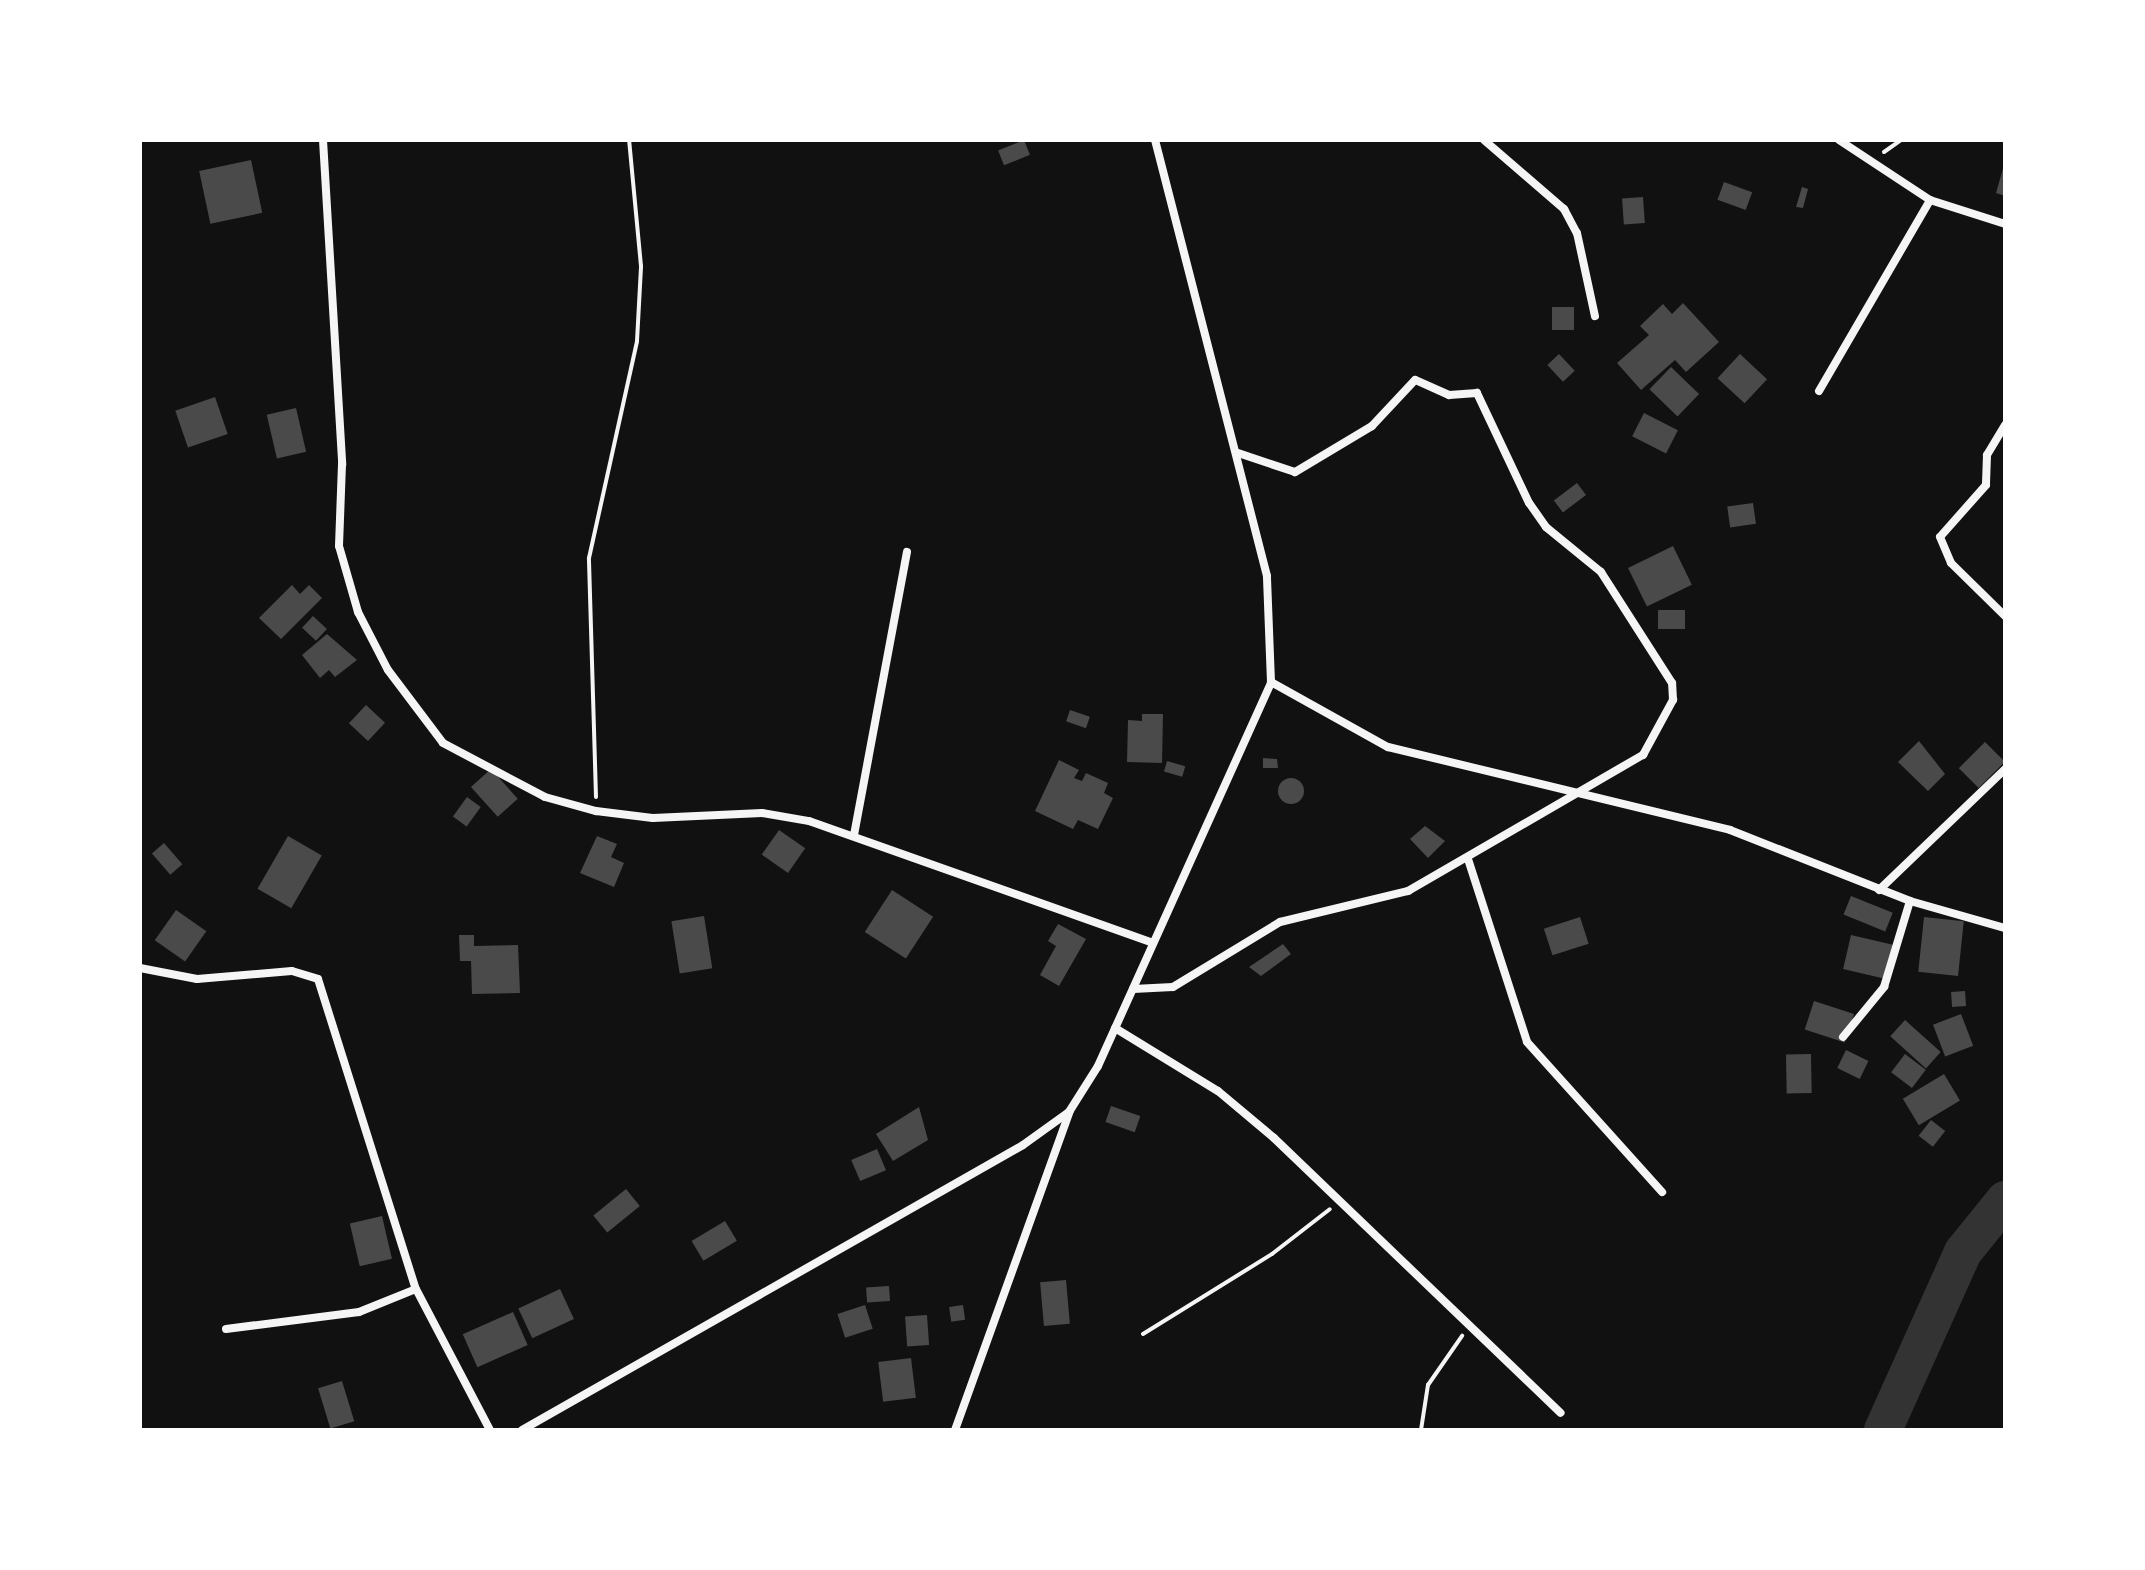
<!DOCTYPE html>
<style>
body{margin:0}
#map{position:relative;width:2145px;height:1570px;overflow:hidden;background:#111;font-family:Inter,sans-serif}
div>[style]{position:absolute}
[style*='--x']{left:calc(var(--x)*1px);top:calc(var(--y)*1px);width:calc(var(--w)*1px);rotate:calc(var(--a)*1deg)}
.river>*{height:38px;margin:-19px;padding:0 19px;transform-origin:19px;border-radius:19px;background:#333}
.building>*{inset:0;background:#4a4a4a;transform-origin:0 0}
.round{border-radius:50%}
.path>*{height:4px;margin:-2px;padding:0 2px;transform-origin:2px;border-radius:2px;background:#f5f5f5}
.minor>*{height:8px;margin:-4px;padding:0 4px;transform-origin:4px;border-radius:4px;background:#f5f5f5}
span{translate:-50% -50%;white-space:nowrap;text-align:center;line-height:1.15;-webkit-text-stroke:6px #fff;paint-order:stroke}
.frame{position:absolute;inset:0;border:142px solid #fff;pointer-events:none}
</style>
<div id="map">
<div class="river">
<div style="--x:1883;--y:1430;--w:195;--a:-65.8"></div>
<div style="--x:1963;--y:1252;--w:67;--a:-51.1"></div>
</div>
<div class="building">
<div style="left:1024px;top:140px;width:16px;height:28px;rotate:68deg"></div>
<div style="left:251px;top:160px;width:54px;height:53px;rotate:78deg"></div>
<div style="clip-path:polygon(2004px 165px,2005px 165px,2005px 196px,1996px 193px)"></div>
<div style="left:1724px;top:182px;width:30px;height:19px;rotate:20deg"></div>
<div style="clip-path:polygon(1802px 187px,1808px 189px,1803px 208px,1796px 207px)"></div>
<div style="left:1643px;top:197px;width:26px;height:21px;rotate:86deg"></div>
<div style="clip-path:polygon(1683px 303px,1719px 342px,1686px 372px,1675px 360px,1641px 390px,1617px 363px,1649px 335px,1640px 326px,1663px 304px,1672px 314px)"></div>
<div style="left:1552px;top:307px;width:22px;height:23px"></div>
<div style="left:1559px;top:354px;width:23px;height:16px;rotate:47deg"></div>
<div style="left:1740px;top:354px;width:37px;height:33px;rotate:43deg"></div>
<div style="left:1671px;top:367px;width:39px;height:31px;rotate:44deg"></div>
<div style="left:215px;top:397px;width:39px;height:42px;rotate:71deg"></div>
<div style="left:296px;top:408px;width:45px;height:30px;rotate:77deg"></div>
<div style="left:1644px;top:413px;width:38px;height:26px;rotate:27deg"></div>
<div style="left:1577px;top:483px;width:15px;height:29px;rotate:53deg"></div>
<div style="left:1753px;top:503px;width:21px;height:26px;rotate:82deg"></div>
<div style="left:1673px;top:546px;width:43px;height:50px;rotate:64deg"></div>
<div style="clip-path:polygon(292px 585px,300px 594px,309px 585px,322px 598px,281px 639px,259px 618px)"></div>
<div style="left:1685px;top:610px;width:19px;height:27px;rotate:90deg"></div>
<div style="left:313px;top:616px;width:19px;height:16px;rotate:43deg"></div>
<div style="clip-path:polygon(327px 634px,357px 660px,335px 677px,329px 670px,320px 678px,302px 655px)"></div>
<div style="left:366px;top:705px;width:26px;height:25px;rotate:43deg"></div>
<div style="left:1070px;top:710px;width:21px;height:12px;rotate:19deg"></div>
<div style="clip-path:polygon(1142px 714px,1163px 714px,1162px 763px,1127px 762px,1128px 720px,1142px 721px)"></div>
<div style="clip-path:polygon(1919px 741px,1945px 774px,1928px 791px,1898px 762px)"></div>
<div style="left:1985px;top:742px;width:28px;height:37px;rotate:45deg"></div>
<div style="clip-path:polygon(1263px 758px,1277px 759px,1278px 768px,1263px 768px)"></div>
<div style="clip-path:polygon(1059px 760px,1079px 770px,1074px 778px,1082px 781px,1086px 773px,1108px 783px,1104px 793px,1113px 798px,1098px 829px,1078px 820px,1073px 829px,1035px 811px)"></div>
<div style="left:1167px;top:761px;width:19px;height:11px;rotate:16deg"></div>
<div style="left:491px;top:769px;width:40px;height:27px;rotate:48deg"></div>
<div class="round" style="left:1278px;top:778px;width:26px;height:26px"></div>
<div style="left:467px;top:797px;width:17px;height:24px;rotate:36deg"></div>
<div style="clip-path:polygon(1425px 826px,1445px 841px,1428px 858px,1410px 839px)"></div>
<div style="left:779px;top:830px;width:32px;height:30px;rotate:35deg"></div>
<div style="left:288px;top:836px;width:39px;height:61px;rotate:30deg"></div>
<div style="clip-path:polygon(597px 836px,617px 844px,611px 857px,624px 863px,614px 887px,580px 873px)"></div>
<div style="left:164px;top:843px;width:28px;height:16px;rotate:49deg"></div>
<div style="left:892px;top:890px;width:49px;height:50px;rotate:33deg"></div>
<div style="left:1851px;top:896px;width:45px;height:20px;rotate:22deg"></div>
<div style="left:176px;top:910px;width:37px;height:37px;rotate:35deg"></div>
<div style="left:704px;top:916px;width:53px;height:33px;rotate:81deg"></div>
<div style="left:1580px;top:917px;width:28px;height:38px;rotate:72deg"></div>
<div style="left:1924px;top:917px;width:40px;height:55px;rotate:6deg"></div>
<div style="clip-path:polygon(1058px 924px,1086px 939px,1059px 986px,1040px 975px,1056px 946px,1048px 941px)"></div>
<div style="clip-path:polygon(459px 935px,474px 935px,474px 946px,518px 945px,520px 993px,472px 994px,471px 961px,460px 961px)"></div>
<div style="left:1851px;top:935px;width:44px;height:35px;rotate:13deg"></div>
<div style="clip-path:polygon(1283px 944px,1291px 954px,1261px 976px,1249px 967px)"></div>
<div style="left:1965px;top:991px;width:15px;height:14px;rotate:86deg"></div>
<div style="left:1814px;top:1001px;width:42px;height:30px;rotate:18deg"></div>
<div style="left:1961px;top:1014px;width:34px;height:30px;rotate:69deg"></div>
<div style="left:1905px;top:1020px;width:48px;height:22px;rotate:42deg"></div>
<div style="left:1846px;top:1050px;width:25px;height:20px;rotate:26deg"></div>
<div style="left:1811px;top:1054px;width:39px;height:25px;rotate:89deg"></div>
<div style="left:1905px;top:1054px;width:26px;height:23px;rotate:37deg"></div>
<div style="left:1944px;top:1074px;width:31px;height:48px;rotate:59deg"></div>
<div style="left:1111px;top:1106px;width:31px;height:17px;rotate:19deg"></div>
<div style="clip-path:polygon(919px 1107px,928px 1140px,893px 1161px,876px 1134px)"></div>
<div style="left:1931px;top:1120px;width:18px;height:20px;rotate:38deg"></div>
<div style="left:877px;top:1149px;width:23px;height:28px;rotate:67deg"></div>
<div style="left:626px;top:1189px;width:22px;height:42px;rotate:51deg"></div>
<div style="left:382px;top:1216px;width:44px;height:33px;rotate:77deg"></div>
<div style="left:725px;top:1221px;width:23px;height:39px;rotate:59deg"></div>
<div style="left:1066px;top:1280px;width:44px;height:26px;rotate:85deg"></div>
<div style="left:889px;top:1286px;width:15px;height:23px;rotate:86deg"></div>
<div style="left:560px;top:1289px;width:33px;height:46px;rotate:65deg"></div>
<div style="left:865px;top:1305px;width:25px;height:29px;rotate:72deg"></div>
<div style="left:963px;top:1305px;width:15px;height:14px;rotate:82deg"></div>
<div style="left:513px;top:1312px;width:36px;height:55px;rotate:66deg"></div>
<div style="left:927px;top:1315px;width:30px;height:22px;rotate:86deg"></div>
<div style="left:911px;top:1358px;width:40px;height:33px;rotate:83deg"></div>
<div style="left:342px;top:1381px;width:42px;height:25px;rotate:73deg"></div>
</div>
<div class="path">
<div style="--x:1884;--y:152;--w:21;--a:-35"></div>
<div style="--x:596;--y:797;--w:239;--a:-91.7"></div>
<div style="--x:589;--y:558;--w:222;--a:-77.5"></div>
<div style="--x:637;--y:341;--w:75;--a:-86.9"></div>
<div style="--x:641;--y:266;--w:127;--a:-95.4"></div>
<div style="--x:1143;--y:1334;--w:152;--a:-31.8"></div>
<div style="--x:1272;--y:1254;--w:73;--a:-37.8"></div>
<div style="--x:1421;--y:1430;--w:46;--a:-81.2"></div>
<div style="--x:1428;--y:1385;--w:60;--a:-55.2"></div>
</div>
<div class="minor">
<div style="--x:323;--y:140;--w:325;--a:86.6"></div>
<div style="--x:342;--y:464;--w:82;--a:92.1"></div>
<div style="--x:339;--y:546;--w:69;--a:73.9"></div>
<div style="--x:358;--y:612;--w:65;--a:62.7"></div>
<div style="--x:388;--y:670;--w:91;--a:53"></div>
<div style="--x:443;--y:743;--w:115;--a:27.9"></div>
<div style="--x:545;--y:797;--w:53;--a:15.4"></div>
<div style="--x:596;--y:811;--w:57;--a:7"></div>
<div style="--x:653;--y:818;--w:109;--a:-2.6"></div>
<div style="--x:762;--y:813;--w:48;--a:9.7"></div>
<div style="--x:809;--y:821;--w:363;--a:19.5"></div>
<div style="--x:1484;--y:140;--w:106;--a:40.8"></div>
<div style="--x:1564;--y:209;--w:27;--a:62"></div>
<div style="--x:1577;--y:233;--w:85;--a:77.8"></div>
<div style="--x:1839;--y:140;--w:109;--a:33.4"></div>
<div style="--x:1930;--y:200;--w:79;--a:17.7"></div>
<div style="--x:1819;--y:391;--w:221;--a:-59.8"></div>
<div style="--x:2005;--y:425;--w:35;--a:121"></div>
<div style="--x:1987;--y:455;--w:30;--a:92"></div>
<div style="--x:1986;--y:485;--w:69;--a:131.5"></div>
<div style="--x:1940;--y:537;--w:28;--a:67"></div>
<div style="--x:1951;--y:563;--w:76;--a:44.5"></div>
<div style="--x:1271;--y:682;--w:134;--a:29.1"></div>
<div style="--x:1388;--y:747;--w:352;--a:13.6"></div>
<div style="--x:1730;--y:830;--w:193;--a:21.5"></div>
<div style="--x:1910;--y:901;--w:99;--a:15.9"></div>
<div style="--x:854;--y:835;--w:288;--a:-79.4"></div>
<div style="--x:1468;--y:859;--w:192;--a:72.1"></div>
<div style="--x:1527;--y:1042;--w:202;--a:48"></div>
<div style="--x:1879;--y:890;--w:175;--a:-43.8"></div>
<div style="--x:140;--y:968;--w:58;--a:10.9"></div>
<div style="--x:197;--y:979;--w:95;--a:-4.8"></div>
<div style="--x:292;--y:971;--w:27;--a:17"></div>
<div style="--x:318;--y:979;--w:325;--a:72.5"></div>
<div style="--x:416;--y:1289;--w:159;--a:62.3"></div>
<div style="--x:1133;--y:989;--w:40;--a:-2.9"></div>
<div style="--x:1173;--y:987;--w:125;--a:-31.3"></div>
<div style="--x:1280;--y:922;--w:132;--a:-13.6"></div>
<div style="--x:1408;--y:891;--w:272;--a:-30.1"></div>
<div style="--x:1643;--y:755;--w:63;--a:-61.4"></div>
<div style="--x:1673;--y:700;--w:17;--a:-93"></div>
<div style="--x:1672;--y:683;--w:132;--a:-122.6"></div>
<div style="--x:1601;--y:572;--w:71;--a:-140.7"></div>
<div style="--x:1546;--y:527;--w:29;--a:-125"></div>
<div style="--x:1529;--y:503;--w:122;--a:-115.3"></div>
<div style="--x:1477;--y:393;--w:28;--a:176"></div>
<div style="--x:1449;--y:395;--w:37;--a:-156"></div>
<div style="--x:1415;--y:380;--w:63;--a:133.1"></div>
<div style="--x:1372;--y:426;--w:90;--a:149.1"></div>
<div style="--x:1295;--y:472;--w:60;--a:-161.6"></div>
<div style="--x:1115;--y:1028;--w:121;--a:31.5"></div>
<div style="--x:1218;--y:1091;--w:73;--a:40"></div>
<div style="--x:1274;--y:1138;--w:397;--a:43.8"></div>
<div style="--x:1843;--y:1037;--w:65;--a:-50.6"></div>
<div style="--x:1884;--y:987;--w:90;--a:-73.2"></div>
<div style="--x:226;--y:1329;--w:134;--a:-7.3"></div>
<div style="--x:359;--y:1312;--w:61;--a:-22"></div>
<div style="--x:522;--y:1430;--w:576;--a:-29.63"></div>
<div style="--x:1023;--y:1145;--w:57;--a:-35.7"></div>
<div style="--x:1069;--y:1112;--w:54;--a:-57.8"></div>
<div style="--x:1098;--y:1066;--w:421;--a:-65.7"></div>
<div style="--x:1271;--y:682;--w:106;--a:-92.2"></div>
<div style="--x:1267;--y:576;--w:450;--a:-104.4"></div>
<div style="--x:955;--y:1430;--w:337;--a:-70.2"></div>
</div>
<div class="frame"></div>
</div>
